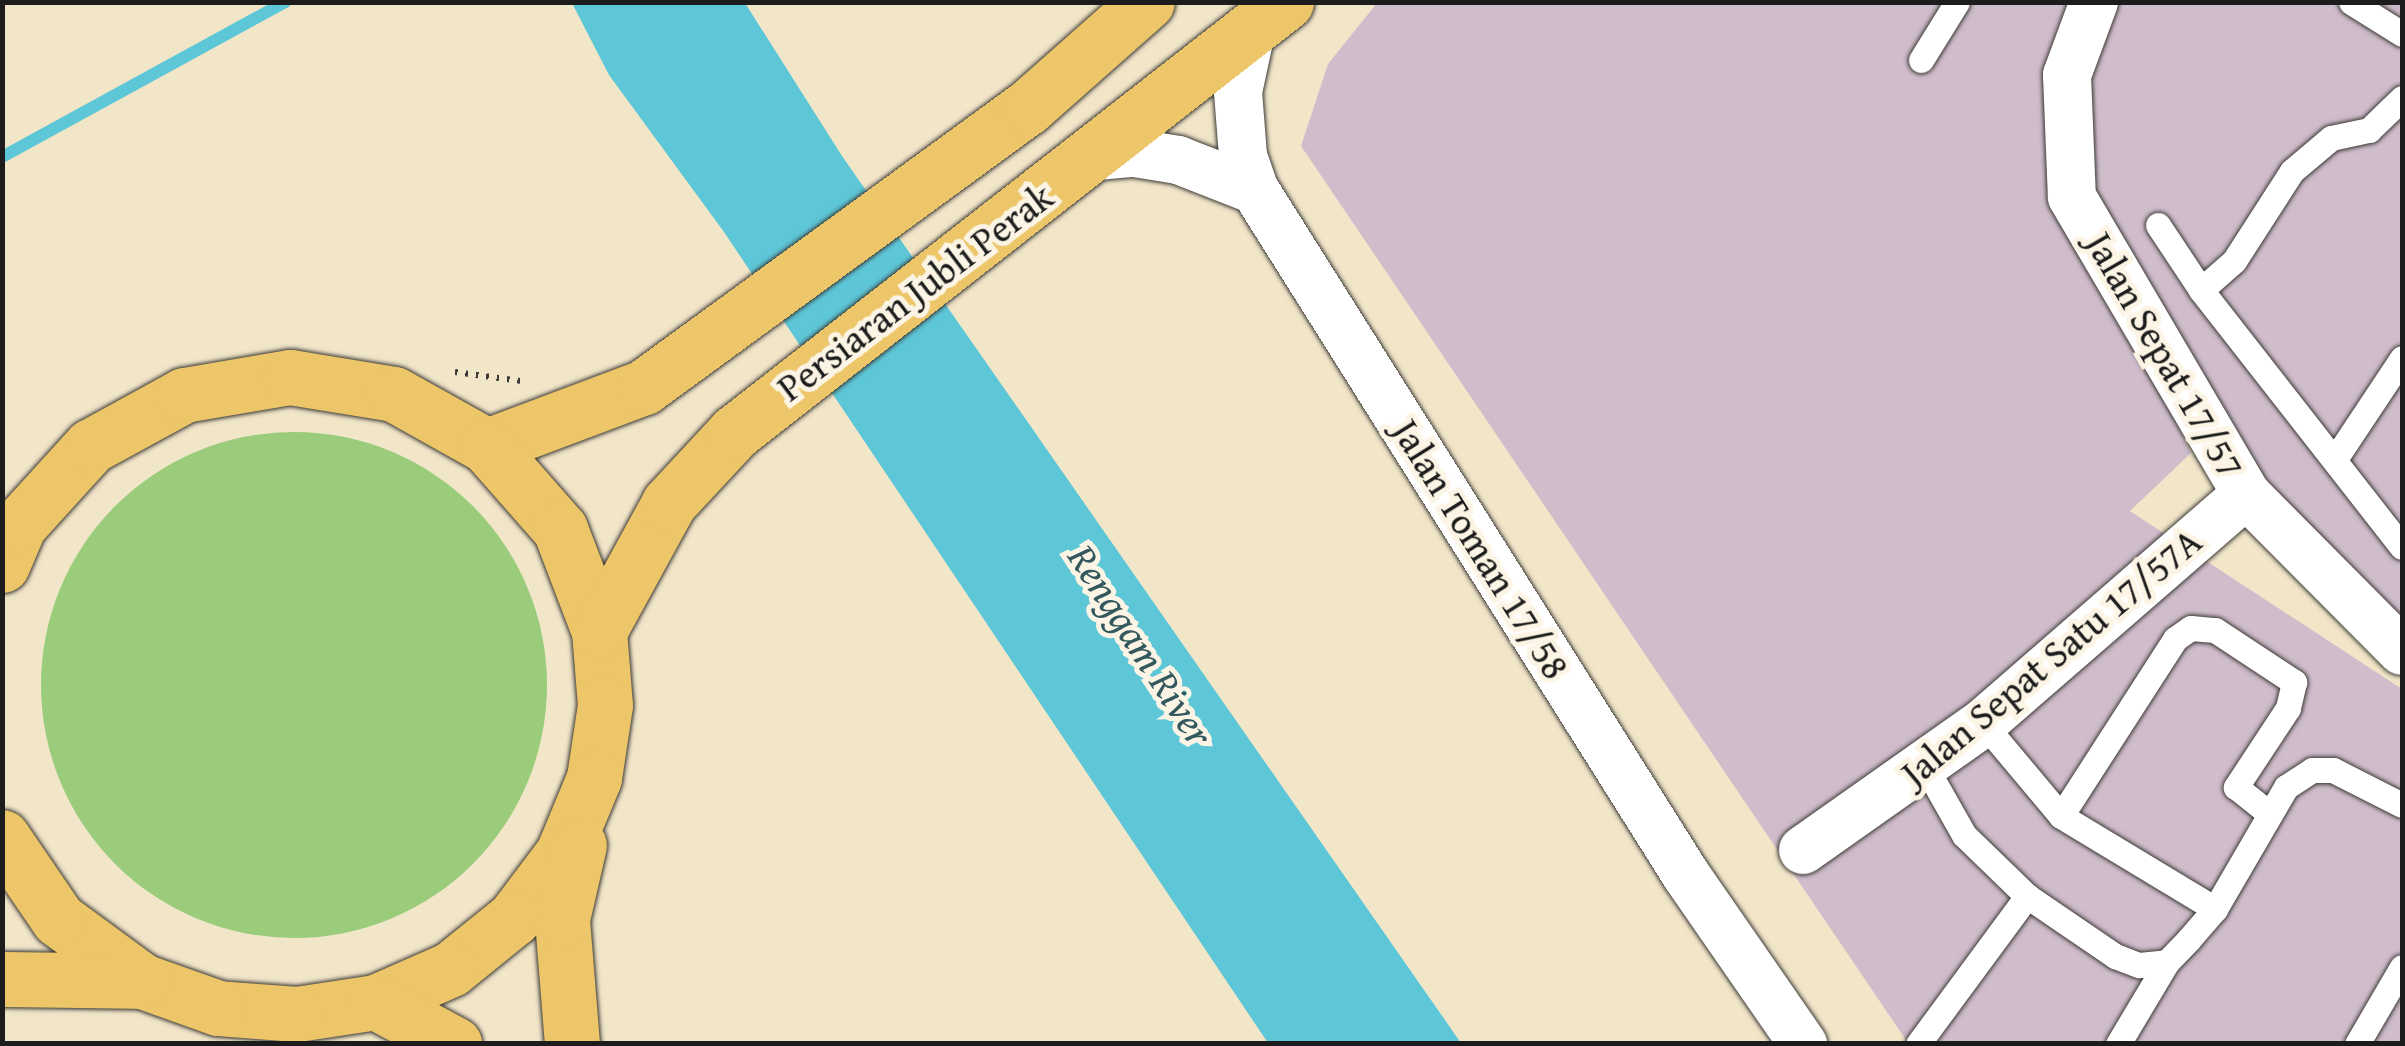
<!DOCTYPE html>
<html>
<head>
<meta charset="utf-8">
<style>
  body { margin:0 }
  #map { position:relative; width:2405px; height:1046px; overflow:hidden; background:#f2e6c9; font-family:"Gentium Book Plus",serif }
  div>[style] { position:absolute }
  .industrial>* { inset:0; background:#d0bdcc }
  .green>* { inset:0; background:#9acc7c }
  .round { border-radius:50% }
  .water>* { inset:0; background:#5dc7d8 }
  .stream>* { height:12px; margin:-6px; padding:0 6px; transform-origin:6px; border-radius:6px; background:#5dc7d8 }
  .path>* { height:6px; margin-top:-3px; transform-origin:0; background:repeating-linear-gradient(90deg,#3c3a36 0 2.5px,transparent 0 10.5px) }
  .roads { filter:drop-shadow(0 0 2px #3c3a36) drop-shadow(0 0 2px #3c3a36) }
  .lane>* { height:25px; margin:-12.5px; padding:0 12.5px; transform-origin:12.5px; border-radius:12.5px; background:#fff }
  .street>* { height:48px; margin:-24px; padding:0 24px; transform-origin:24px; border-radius:24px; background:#fff }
  .primary>* { height:55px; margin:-27.5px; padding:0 27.5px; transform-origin:27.5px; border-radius:27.5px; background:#ecc669 }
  span { translate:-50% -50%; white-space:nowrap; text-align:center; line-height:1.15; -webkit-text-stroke:10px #fcf5e5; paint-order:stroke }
  .street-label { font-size:38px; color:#1c1c1c }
  .water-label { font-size:40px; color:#33585e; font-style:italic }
  .frame { position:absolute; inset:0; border:5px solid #1c1c1c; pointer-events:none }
</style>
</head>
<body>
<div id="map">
  <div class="industrial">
    <div style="clip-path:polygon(1377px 3px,2402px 3px,2402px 635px,2246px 494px,2079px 212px,2191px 453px,2130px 511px,2402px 689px,2402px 1043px,1908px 1043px,1301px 146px,1328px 64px)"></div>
  </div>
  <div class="green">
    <div class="round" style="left:41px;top:432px;width:506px;height:506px"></div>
  </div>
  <div class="water">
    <div style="clip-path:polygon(572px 3px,745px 3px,842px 156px,1461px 1043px,1268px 1043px,724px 232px,609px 75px)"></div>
  </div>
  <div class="stream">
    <div style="left:2px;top:157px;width:323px;rotate:-28.7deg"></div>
  </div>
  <div class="path">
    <div style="left:455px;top:372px;width:68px;rotate:7.7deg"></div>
  </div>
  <div class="roads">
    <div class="lane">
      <div style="left:2351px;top:2px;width:60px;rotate:32.1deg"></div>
      <div style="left:1921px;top:60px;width:68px;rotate:-58.2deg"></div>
      <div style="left:2158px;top:225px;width:78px;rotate:56.5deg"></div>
      <div style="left:2201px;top:290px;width:326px;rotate:52deg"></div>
      <div style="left:2201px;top:290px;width:44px;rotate:-41.3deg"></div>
      <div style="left:2234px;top:261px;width:107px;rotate:-57.2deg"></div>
      <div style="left:2292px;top:171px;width:51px;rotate:-40.2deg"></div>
      <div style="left:2331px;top:138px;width:39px;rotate:-12deg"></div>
      <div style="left:2369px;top:130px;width:46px;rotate:-44.1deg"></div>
      <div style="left:2335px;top:459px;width:121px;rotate:-56.4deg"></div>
      <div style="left:1983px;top:723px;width:121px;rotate:50deg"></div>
      <div style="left:2061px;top:816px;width:180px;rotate:31.1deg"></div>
      <div style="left:1925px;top:766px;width:79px;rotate:60.5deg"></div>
      <div style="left:1964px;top:835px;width:88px;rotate:44.1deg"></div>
      <div style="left:2027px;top:896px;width:107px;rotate:34.3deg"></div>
      <div style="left:2115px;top:956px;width:26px;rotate:21deg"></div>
      <div style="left:2139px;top:965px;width:28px;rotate:-6deg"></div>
      <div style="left:2167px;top:962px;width:32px;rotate:-46deg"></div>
      <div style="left:2189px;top:939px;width:40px;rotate:-49deg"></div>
      <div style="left:2215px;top:909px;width:141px;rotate:-59.8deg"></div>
      <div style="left:2286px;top:787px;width:31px;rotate:-33deg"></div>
      <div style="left:2312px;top:770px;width:21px"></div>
      <div style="left:2333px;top:770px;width:77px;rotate:26.9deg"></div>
      <div style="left:2061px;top:816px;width:211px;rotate:-57.2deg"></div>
      <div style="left:2175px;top:639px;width:19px;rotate:-35deg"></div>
      <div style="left:2191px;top:628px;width:24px;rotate:5deg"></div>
      <div style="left:2215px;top:630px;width:95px;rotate:33.4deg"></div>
      <div style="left:2294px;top:682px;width:27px;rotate:103deg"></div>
      <div style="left:2288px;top:708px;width:95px;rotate:123.4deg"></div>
      <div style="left:2236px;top:787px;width:43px;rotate:38.5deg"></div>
      <div style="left:1918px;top:1044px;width:184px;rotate:-53.6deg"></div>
      <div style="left:2118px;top:1044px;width:96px;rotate:-59.1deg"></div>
      <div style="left:2357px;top:1044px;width:89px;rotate:-59.7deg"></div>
    </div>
    <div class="street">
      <div style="left:2094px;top:2px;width:78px;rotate:110.3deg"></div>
      <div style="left:2067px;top:75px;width:122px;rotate:87.7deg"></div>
      <div style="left:2072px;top:197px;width:344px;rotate:59.6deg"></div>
      <div style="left:2246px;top:494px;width:221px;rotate:45.2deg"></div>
      <div style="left:1250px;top:36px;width:57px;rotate:102.1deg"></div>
      <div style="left:1238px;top:92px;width:64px;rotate:85.5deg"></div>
      <div style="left:1243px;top:156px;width:36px;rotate:71deg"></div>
      <div style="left:1255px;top:190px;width:809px;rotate:57.82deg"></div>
      <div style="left:1686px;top:875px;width:206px;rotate:55.3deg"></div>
      <div style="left:1097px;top:156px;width:38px;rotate:-5deg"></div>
      <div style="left:1135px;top:153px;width:44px;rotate:9.2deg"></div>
      <div style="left:1178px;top:160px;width:83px;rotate:21.3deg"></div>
      <div style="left:1803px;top:850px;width:220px;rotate:-35.2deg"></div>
      <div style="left:1983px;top:723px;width:349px;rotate:-41deg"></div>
    </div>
    <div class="primary">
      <div style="left:487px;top:446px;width:168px;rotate:-20.6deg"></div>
      <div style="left:644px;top:387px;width:474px;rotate:-36.1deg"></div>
      <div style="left:1027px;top:108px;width:160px;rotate:-41.5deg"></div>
      <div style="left:2px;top:565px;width:43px;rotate:-67deg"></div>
      <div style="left:19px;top:525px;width:107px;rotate:-47.7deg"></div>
      <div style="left:91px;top:446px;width:106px;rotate:-28.7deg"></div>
      <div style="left:184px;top:395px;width:108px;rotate:-9.6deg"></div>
      <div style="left:290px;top:377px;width:105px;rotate:9.3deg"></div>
      <div style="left:394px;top:394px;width:107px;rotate:29.2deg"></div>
      <div style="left:487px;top:446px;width:111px;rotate:48.7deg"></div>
      <div style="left:560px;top:529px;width:109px;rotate:69.1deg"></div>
      <div style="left:599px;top:631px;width:74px;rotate:85.4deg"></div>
      <div style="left:605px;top:705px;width:74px;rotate:98.6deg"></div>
      <div style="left:594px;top:778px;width:81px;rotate:112.5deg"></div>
      <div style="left:563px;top:853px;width:81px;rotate:127deg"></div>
      <div style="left:514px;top:918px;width:81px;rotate:141deg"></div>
      <div style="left:451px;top:969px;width:82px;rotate:156.3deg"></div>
      <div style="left:376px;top:1002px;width:80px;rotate:171.4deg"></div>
      <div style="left:297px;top:1014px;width:79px;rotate:-175.7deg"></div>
      <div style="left:218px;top:1008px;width:81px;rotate:-160.4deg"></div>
      <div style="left:142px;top:981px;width:104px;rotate:-143.6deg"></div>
      <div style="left:58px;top:919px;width:99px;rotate:-124.3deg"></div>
      <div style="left:599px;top:631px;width:146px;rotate:-61.3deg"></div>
      <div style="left:669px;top:503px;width:97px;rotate:-47.1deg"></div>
      <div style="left:735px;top:432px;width:699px;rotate:-37.97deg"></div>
      <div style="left:2px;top:979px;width:140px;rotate:0.8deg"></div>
      <div style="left:376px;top:1002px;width:89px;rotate:28.3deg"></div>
      <div style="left:572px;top:1044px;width:125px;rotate:-94.6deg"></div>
      <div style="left:562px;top:919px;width:76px;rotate:-77.1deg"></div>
    </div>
  </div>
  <div class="street-label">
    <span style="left:915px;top:292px;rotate:-37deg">Persiaran Jubli Perak</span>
    <span style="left:2165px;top:355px;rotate:60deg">Jalan Sepat 17/57</span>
    <span style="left:1481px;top:549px;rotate:58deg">Jalan Toman 17/58</span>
    <span style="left:2051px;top:657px;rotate:-40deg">Jalan Sepat Satu 17/57A</span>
  </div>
  <div class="water-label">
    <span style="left:1141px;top:645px;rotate:57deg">Renggam River</span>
  </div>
  <div class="frame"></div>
</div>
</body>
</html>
